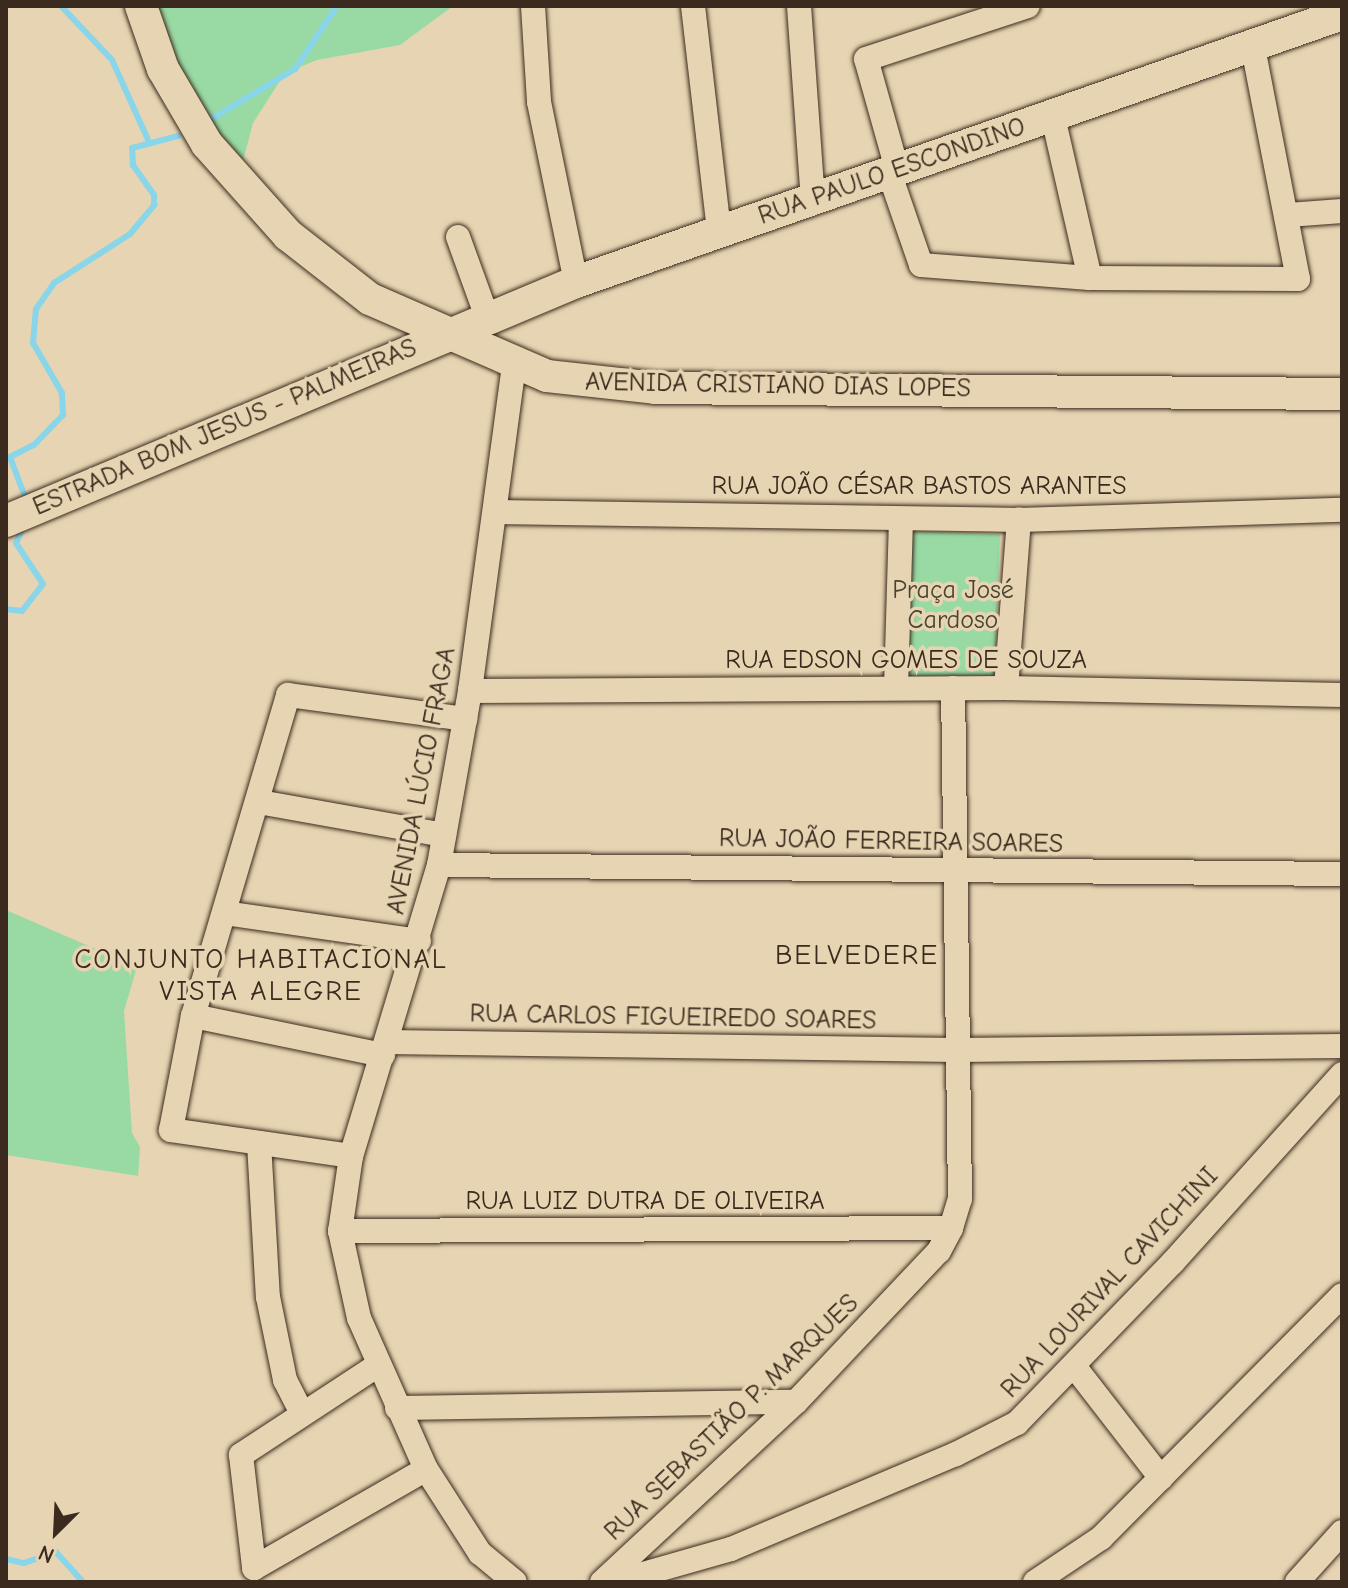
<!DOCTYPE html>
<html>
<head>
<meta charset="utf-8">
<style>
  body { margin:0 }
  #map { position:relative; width:1348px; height:1588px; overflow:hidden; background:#e7d4b2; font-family:"Comic Neue",sans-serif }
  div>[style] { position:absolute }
  .green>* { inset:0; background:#99daa4; transform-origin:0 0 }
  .stream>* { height:6px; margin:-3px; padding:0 3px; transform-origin:3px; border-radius:3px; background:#89d5e9 }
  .roads { filter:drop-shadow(0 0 2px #3b2a1e) drop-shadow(0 0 2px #3b2a1e) }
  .minor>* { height:24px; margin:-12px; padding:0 12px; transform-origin:12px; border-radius:12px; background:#e7d4b2 }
  .major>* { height:32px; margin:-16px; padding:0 16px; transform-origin:16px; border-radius:16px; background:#e7d4b2 }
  span { translate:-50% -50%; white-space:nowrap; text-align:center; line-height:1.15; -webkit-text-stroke:7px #e7d4b2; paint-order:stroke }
  .street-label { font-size:26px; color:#3b2a1e }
  .park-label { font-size:26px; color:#494432 }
  .neighbourhood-label { font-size:28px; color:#3b2a1e; letter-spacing:2px }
  .frame { position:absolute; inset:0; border:8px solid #3b2a1e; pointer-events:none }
  .north { position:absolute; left:16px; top:1492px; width:80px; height:80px; -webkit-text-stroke:6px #e7d4b2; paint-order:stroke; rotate:204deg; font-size:22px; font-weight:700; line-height:32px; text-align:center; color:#3b2a1e }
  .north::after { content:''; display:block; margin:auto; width:28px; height:36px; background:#3b2a1e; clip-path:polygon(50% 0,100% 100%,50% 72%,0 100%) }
</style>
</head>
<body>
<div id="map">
  <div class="green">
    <div style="clip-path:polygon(150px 6px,453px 6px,400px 45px,317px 60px,285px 73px,253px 123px,239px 176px,219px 150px)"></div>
    <div style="left:910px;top:531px;width:90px;height:146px;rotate:2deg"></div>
    <div style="clip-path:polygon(6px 910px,137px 967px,124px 1011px,132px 1133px,140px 1147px,138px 1176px,6px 1155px)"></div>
  </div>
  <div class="stream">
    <div style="left:61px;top:6px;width:74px;rotate:46.6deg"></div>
    <div style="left:112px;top:60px;width:90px;rotate:65.7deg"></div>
    <div style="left:206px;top:122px;width:104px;rotate:-30.8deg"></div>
    <div style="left:295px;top:69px;width:76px;rotate:-56.3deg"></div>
    <div style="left:10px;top:457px;width:43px;rotate:69.4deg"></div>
    <div style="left:6px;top:459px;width:31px;rotate:-27deg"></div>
    <div style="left:34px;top:445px;width:42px;rotate:-46deg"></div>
    <div style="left:63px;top:415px;width:22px;rotate:-93deg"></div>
    <div style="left:62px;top:393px;width:58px;rotate:-120.1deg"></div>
    <div style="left:33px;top:343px;width:34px;rotate:-85deg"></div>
    <div style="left:36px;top:309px;width:32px;rotate:-55deg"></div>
    <div style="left:54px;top:283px;width:90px;rotate:-32.8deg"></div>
    <div style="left:130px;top:234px;width:38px;rotate:-50deg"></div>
    <div style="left:154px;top:205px;width:10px;rotate:-90deg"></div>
    <div style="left:154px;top:195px;width:37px;rotate:-125deg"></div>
    <div style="left:133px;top:165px;width:17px;rotate:-93deg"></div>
    <div style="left:132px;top:148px;width:48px;rotate:-14.6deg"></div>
    <div style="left:6px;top:609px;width:16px;rotate:7deg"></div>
    <div style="left:22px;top:611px;width:34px;rotate:-52deg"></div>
    <div style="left:43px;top:584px;width:49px;rotate:-123.4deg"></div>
    <div style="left:16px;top:543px;width:19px;rotate:-65deg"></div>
    <div style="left:6px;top:1559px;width:18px;rotate:13deg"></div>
    <div style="left:24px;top:1563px;width:34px;rotate:-19deg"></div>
    <div style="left:56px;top:1552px;width:40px;rotate:48deg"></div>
  </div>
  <div class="roads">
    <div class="minor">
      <div style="left:533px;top:6px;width:96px;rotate:86.4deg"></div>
      <div style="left:539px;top:102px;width:184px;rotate:78.4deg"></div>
      <div style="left:693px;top:6px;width:226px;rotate:83.4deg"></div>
      <div style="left:799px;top:6px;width:194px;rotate:85.9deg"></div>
      <div style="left:1053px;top:117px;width:165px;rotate:77.1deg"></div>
      <div style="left:897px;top:169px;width:114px;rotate:-105.7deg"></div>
      <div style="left:866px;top:59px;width:170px;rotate:-18.1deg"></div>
      <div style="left:889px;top:172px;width:98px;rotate:71deg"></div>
      <div style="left:921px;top:265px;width:169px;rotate:4.4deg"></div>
      <div style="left:1090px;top:278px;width:208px;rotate:0.3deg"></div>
      <div style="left:1298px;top:279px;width:236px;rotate:-101deg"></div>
      <div style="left:1288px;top:215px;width:54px;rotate:-4.2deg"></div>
      <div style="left:458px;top:237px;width:85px;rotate:70.1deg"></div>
      <div style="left:514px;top:365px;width:329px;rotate:97.7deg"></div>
      <div style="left:470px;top:691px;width:177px;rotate:100.1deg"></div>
      <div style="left:439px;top:865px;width:304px;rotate:106.8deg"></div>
      <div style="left:351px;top:1156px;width:76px;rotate:98.3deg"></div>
      <div style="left:340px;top:1231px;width:89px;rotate:77.7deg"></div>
      <div style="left:359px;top:1318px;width:165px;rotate:66.1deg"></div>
      <div style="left:426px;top:1469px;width:100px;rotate:57.3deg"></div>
      <div style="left:480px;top:1553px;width:45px;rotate:39.6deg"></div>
      <div style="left:495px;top:512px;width:524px;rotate:0.87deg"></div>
      <div style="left:1019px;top:520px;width:323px;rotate:-1.8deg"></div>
      <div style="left:896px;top:688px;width:169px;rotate:-88.3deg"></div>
      <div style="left:1006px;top:688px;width:169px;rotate:-85.6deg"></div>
      <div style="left:470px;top:691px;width:536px;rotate:-0.32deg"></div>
      <div style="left:1006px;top:688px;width:336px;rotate:1.2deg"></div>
      <div style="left:259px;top:802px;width:188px;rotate:10.1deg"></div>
      <div style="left:439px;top:865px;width:903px;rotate:0.57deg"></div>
      <div style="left:225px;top:913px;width:196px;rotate:8.2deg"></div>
      <div style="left:193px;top:1016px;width:194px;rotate:11.6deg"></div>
      <div style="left:387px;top:1042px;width:570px;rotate:0.8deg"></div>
      <div style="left:957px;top:1050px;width:385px;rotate:-0.6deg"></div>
      <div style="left:259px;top:1143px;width:154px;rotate:86.7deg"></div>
      <div style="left:268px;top:1297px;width:85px;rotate:78.4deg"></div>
      <div style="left:285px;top:1380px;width:36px;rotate:63deg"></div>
      <div style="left:351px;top:1156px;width:182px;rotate:-171.8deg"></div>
      <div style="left:171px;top:1130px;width:116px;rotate:-79.1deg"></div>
      <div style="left:193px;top:1016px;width:335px;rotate:-73.5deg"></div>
      <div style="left:288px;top:695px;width:179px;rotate:7.7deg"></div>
      <div style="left:340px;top:1231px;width:611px;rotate:-0.28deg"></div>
      <div style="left:378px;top:1365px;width:164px;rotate:146.7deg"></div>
      <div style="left:241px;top:1455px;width:114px;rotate:83.4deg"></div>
      <div style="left:254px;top:1568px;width:198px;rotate:-29.9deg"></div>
      <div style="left:1074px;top:1366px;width:142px;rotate:52.2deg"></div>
      <div style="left:397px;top:1408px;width:399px;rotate:-0.9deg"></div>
      <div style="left:602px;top:1582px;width:265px;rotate:-42.9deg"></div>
      <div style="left:796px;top:1402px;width:208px;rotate:-46.6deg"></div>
      <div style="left:939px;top:1251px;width:26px;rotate:-62deg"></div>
      <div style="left:951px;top:1228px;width:30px;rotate:-73deg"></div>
      <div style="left:960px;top:1199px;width:511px;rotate:-90.78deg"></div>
      <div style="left:615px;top:1582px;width:121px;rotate:-15.9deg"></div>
      <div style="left:731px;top:1549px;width:244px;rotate:-22.9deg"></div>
      <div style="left:956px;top:1454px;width:68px;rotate:-26.9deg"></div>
      <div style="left:1017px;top:1423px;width:224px;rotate:-45.9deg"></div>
      <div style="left:1173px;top:1262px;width:253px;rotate:-48deg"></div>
      <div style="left:1035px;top:1582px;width:79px;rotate:-33.7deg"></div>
      <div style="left:1101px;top:1538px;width:342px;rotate:-45.2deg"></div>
      <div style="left:1297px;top:1582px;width:67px;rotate:-48deg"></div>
    </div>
    <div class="major">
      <div style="left:141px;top:6px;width:67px;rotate:70.8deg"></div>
      <div style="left:163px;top:69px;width:87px;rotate:59.6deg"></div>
      <div style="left:207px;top:144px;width:122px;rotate:48.3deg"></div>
      <div style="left:288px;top:235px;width:104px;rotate:38deg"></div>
      <div style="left:370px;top:299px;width:193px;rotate:23.5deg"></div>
      <div style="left:547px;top:376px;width:109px;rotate:6.3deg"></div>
      <div style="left:655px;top:388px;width:687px;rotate:0.5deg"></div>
      <div style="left:6px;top:521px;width:618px;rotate:-22.75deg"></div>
      <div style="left:576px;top:282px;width:812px;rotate:-19.28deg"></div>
    </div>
  </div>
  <div class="street-label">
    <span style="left:892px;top:172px;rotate:-19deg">RUA PAULO ESCONDINO</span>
    <span style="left:778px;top:386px;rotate:1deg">AVENIDA CRISTIANO DIAS LOPES</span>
    <span style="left:225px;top:428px;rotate:-23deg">ESTRADA BOM JESUS - PALMEIRAS</span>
    <span style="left:919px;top:487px">RUA JOÃO CÉSAR BASTOS ARANTES</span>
    <span style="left:906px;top:661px">RUA EDSON GOMES DE SOUZA</span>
    <span style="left:422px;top:781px;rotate:-79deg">AVENIDA LÚCIO FRAGA</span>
    <span style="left:891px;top:842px;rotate:1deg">RUA JOÃO FERREIRA SOARES</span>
    <span style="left:673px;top:1018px;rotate:1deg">RUA CARLOS FIGUEIREDO SOARES</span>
    <span style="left:645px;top:1202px">RUA LUIZ DUTRA DE OLIVEIRA</span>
    <span style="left:1110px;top:1283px;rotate:-47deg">RUA LOURIVAL CAVICHINI</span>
    <span style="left:732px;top:1418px;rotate:-44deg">RUA SEBASTIÃO P. MARQUES</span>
  </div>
  <div class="park-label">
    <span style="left:953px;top:606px">Praça José<br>Cardoso</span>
  </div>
  <div class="neighbourhood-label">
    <span style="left:857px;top:955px">BELVEDERE</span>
    <span style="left:261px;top:975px">CONJUNTO HABITACIONAL<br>VISTA ALEGRE</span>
  </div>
  <div class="frame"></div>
  <div class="north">N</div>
</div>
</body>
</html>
